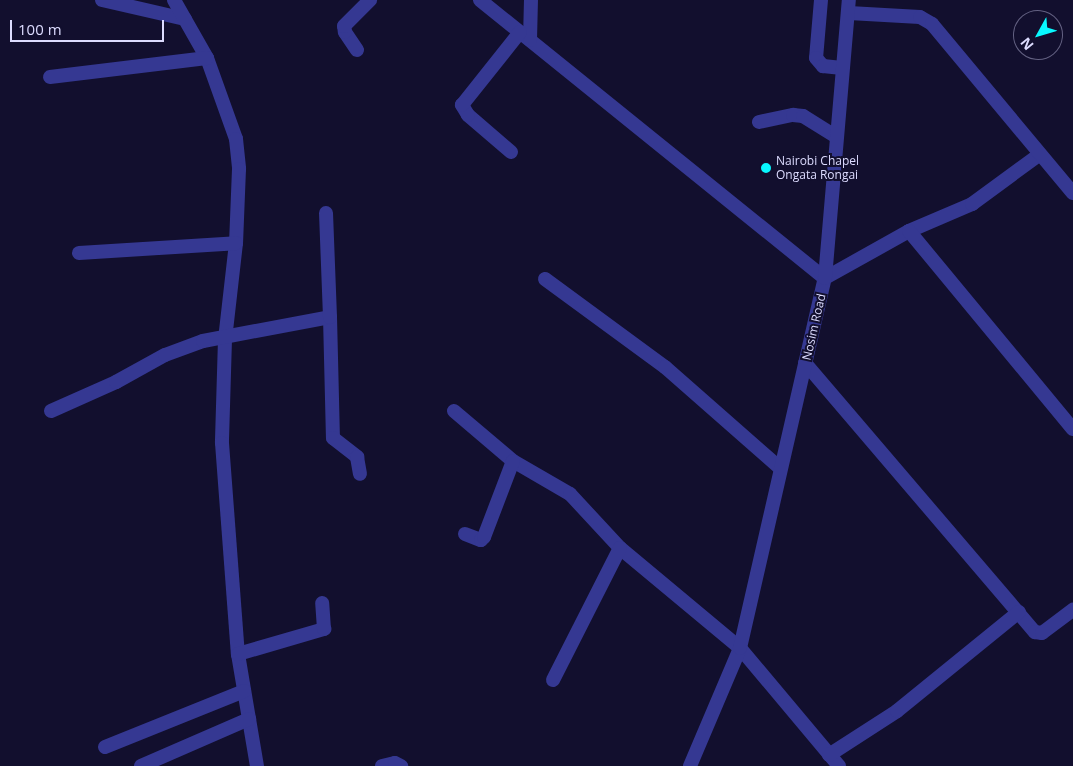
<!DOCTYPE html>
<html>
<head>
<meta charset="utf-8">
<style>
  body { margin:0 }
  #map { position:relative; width:1073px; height:766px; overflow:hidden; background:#120f2e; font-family:"Open Sans",sans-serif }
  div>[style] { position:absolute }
  .minor>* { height:14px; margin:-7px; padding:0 7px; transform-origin:7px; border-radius:7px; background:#353892 }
  .dots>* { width:14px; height:14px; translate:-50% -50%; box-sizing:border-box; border:2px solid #120f2e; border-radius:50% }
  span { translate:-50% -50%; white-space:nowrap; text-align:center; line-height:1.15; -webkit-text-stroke:4px #120f2e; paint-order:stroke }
  .poi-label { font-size:12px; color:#dddcff }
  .left { translate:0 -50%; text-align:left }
  .street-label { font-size:12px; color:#dddcff }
  .north { position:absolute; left:1013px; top:10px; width:50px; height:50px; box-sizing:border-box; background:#120f2e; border:1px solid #636182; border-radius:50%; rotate:231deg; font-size:14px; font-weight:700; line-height:20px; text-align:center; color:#dddcff }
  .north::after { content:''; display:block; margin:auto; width:18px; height:22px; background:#08f8ff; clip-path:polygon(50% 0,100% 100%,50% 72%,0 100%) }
  .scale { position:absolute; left:10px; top:20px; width:154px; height:22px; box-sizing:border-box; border:2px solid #dddcff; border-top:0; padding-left:6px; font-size:15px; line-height:18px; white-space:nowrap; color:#dddcff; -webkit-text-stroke:4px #120f2e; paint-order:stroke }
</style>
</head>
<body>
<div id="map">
  <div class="minor">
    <div style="left:102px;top:0;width:85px;rotate:12.9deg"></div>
    <div style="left:174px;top:0;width:67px;rotate:60.4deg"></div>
    <div style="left:207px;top:58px;width:86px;rotate:70.3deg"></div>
    <div style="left:236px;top:139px;width:30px;rotate:84deg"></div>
    <div style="left:239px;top:169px;width:74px;rotate:92.3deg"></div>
    <div style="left:236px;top:243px;width:97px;rotate:96.5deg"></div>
    <div style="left:225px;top:339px;width:104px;rotate:91.7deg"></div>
    <div style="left:222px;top:443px;width:212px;rotate:85.7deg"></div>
    <div style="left:238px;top:654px;width:114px;rotate:80.4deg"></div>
    <div style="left:480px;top:0;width:443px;rotate:38.9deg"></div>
    <div style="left:825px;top:278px;width:96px;rotate:-29.2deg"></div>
    <div style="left:909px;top:231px;width:69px;rotate:-23.2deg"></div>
    <div style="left:972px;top:204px;width:84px;rotate:-36.3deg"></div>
    <div style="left:821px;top:0;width:58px;rotate:94.9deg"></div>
    <div style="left:816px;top:58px;width:11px;rotate:49deg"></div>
    <div style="left:823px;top:66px;width:19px;rotate:6deg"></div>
    <div style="left:849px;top:13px;width:71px;rotate:3.2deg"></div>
    <div style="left:920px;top:17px;width:14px;rotate:30deg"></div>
    <div style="left:932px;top:24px;width:220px;rotate:50.2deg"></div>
    <div style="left:530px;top:40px;width:40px;rotate:-88.6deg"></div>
    <div style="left:357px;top:50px;width:22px;rotate:-124deg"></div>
    <div style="left:345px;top:32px;width:6px;rotate:-99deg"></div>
    <div style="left:344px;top:26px;width:37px;rotate:-45deg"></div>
    <div style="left:50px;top:77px;width:158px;rotate:-6.9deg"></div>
    <div style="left:759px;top:122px;width:35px;rotate:-12deg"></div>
    <div style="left:793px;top:115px;width:10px;rotate:6deg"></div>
    <div style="left:803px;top:116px;width:39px;rotate:32deg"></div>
    <div style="left:511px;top:152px;width:57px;rotate:-139.3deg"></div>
    <div style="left:468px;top:115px;width:12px;rotate:-121deg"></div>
    <div style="left:462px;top:105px;width:93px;rotate:-51.5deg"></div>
    <div style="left:909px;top:231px;width:257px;rotate:50.4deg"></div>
    <div style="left:79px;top:253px;width:157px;rotate:-3.6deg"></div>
    <div style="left:545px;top:279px;width:149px;rotate:36.3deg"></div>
    <div style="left:665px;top:367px;width:153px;rotate:41.3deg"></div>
    <div style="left:330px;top:317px;width:121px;rotate:88.6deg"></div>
    <div style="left:333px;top:438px;width:31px;rotate:38deg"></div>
    <div style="left:357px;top:457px;width:17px;rotate:80deg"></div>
    <div style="left:805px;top:363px;width:354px;rotate:49.5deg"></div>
    <div style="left:1035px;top:632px;width:7px;rotate:8deg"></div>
    <div style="left:1042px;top:633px;width:39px;rotate:-37deg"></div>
    <div style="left:51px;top:411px;width:71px;rotate:-24deg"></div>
    <div style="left:116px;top:382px;width:56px;rotate:-28.9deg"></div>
    <div style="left:165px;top:355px;width:40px;rotate:-20.2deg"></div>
    <div style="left:203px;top:341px;width:129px;rotate:-10.7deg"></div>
    <div style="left:330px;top:317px;width:104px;rotate:-92.2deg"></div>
    <div style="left:454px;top:411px;width:77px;rotate:40.3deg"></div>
    <div style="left:513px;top:461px;width:66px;rotate:30.1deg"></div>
    <div style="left:570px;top:494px;width:74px;rotate:47.2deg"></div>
    <div style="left:620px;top:548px;width:156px;rotate:39.8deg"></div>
    <div style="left:740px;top:648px;width:154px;rotate:50deg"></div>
    <div style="left:465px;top:534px;width:17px;rotate:21deg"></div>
    <div style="left:481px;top:540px;width:4px;rotate:-45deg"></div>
    <div style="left:484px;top:537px;width:81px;rotate:-69.1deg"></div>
    <div style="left:238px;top:654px;width:90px;rotate:-16.2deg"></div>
    <div style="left:324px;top:629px;width:26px;rotate:-94deg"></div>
    <div style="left:553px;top:680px;width:148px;rotate:-63.1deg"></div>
    <div style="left:105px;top:747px;width:150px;rotate:-21.9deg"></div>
    <div style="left:829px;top:755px;width:81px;rotate:-32.9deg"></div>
    <div style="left:897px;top:711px;width:157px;rotate:-39.1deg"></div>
    <div style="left:141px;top:766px;width:118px;rotate:-23.5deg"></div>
    <div style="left:382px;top:766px;width:13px;rotate:-13deg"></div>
    <div style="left:395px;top:763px;width:7px;rotate:27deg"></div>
    <div style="left:690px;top:766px;width:128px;rotate:-67deg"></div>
    <div style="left:740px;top:648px;width:380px;rotate:-77.1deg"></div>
    <div style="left:825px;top:278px;width:279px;rotate:-85.1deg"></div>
  </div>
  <div class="dots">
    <div style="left:766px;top:168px;background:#08f8ff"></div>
  </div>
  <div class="poi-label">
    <span class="left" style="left:776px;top:168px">Nairobi Chapel<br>Ongata Rongai</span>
  </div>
  <div class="street-label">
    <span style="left:814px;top:327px;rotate:-77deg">Nosim Road</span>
  </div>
  <div class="north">N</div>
  <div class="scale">100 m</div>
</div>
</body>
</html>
